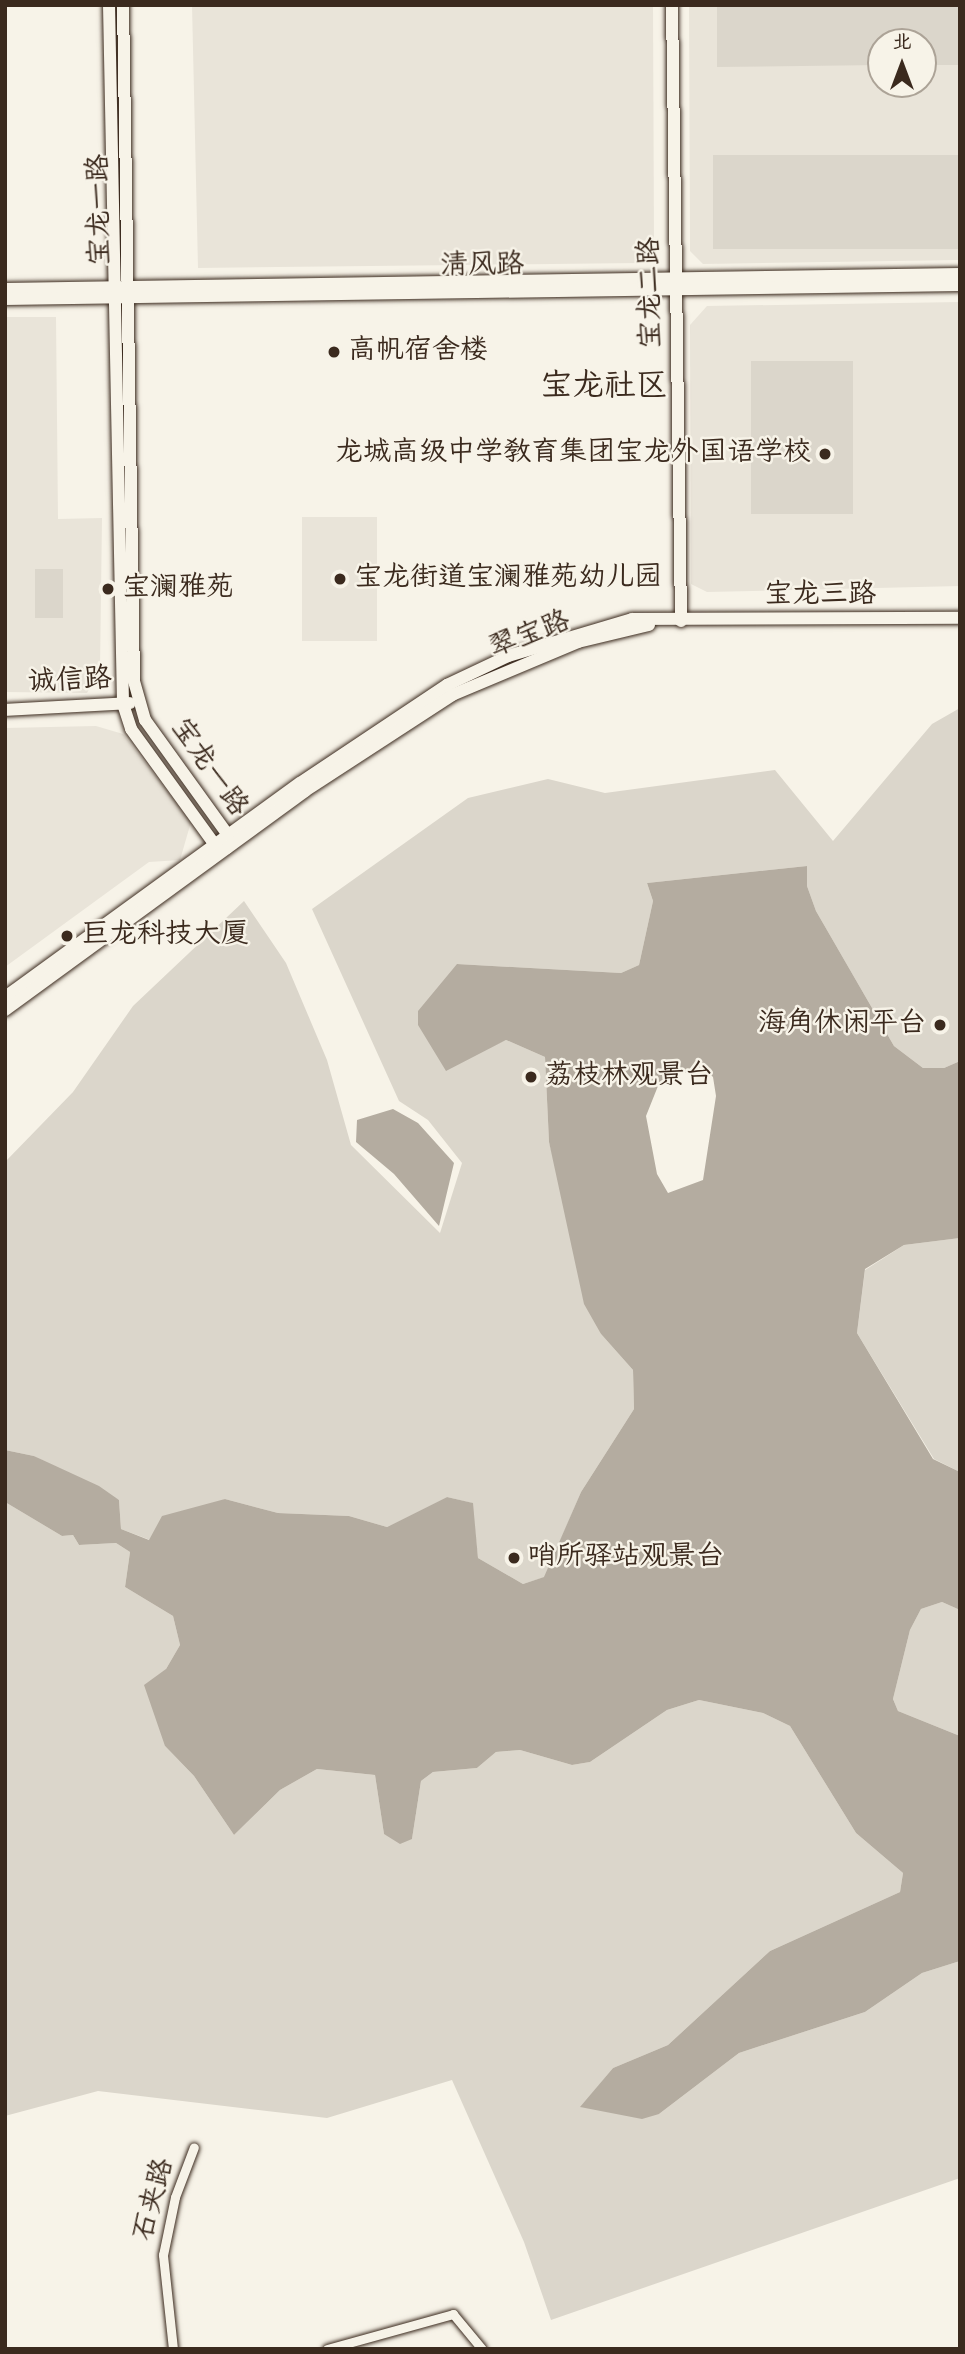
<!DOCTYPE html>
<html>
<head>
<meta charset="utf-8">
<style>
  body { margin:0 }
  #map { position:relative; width:965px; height:2354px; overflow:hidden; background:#f7f3e8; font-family:"Indie Flower","LXGW WenKai TC",sans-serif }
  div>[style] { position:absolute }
  .built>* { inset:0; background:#e9e4d9; transform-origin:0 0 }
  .green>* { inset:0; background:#dbd6cb; transform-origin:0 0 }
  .water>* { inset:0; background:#b4aca0 }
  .roads { filter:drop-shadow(0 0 2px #3b2a1e) drop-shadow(0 0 2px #3b2a1e) }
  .street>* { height:9px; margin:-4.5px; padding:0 4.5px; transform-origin:4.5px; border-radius:4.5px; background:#f7f3e8 }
  .secondary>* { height:12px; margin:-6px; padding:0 6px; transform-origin:6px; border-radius:6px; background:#f7f3e8 }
  .dots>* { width:19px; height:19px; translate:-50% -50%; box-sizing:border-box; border:4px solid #f7f3e8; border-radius:50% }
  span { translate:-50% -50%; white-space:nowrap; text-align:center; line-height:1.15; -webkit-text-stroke:5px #f7f3e8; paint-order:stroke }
  .street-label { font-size:28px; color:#3b2a1e }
  .poi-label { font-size:28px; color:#3b2a1e }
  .left { translate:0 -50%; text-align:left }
  .right { translate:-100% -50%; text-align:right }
  .quarter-label { font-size:32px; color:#3b2a1e }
  .frame { position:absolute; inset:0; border:7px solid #3b2a1e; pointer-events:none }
  .north { position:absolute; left:867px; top:28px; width:70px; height:70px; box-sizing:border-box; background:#f7f3e8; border:2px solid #aca397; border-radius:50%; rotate:0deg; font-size:19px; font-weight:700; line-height:28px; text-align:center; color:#3b2a1e }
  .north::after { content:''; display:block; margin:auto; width:24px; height:32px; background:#3b2a1e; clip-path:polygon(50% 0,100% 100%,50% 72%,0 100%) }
</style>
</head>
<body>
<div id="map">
  <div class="built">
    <div style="clip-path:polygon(192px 5px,653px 5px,654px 243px,639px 263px,198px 268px)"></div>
    <div style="clip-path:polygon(evenodd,689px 5px,960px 5px,960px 260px,703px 264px,690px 251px,689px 5px,881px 42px,923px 42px,923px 84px,881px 84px,881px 42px)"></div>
    <div style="clip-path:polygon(960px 302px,960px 586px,707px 592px,691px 584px,690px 325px,707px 306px)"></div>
    <div style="clip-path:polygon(5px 317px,56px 317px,58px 519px,102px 518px,100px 669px,87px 693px,5px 692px)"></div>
    <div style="left:302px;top:517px;width:75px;height:124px"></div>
    <div style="clip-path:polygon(96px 726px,123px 734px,191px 822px,180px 860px,149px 862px,5px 967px,5px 728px)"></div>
  </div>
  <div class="green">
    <div style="clip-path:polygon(717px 5px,960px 5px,960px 65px,923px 65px,923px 42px,881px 42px,881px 65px,717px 67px)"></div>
    <div style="left:713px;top:155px;width:247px;height:94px"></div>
    <div style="left:853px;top:361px;width:153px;height:102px;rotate:90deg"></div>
    <div style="left:35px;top:569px;width:28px;height:49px"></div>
    <div style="clip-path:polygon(960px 708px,960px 1061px,944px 1068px,923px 1068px,894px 1046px,816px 911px,807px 886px,807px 866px,647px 883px,653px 901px,639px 965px,621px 973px,457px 964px,458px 1062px,506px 1040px,545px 1057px,549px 1142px,601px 1334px,633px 1370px,634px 1409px,581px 1492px,545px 1577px,523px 1584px,478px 1558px,472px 1503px,447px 1497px,387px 1527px,349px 1516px,278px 1513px,225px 1499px,150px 1540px,121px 1529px,119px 1500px,34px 1456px,5px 1450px,5px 1162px,73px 1092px,133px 1006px,244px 901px,286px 963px,327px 1060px,351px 1145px,440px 1233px,462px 1163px,428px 1120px,399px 1101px,312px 909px,468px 798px,548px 779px,605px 793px,775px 770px,833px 841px,932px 724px)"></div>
    <div style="clip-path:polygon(960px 1238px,960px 1472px,934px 1459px,857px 1333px,865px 1270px,904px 1245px)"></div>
    <div style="clip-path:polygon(5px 1502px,62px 1536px,73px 1535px,79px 1545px,116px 1543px,130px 1552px,125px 1587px,173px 1616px,180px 1645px,166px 1669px,165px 1746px,194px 1776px,234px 1835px,280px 1790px,317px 1769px,375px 1775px,384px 1834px,412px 1839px,421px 1781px,433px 1772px,477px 1768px,496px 1752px,520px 1750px,572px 1765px,590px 1762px,667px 1710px,699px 1700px,763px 1713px,790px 1726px,856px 1833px,903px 1873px,900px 1892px,770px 1951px,668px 2045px,613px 2068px,581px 2107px,659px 2114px,739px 2053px,865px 2012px,922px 1973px,960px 1961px,960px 2178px,551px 2320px,524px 2242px,452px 2080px,327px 2118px,98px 2091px,5px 2116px)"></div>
    <div style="clip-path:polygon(942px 1602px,960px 1610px,960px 1736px,898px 1711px,893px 1699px,910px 1630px,921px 1609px)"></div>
  </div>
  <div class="water">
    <div style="clip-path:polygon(evenodd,807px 866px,807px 886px,816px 911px,894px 1046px,923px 1068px,944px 1068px,960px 1061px,960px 1238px,904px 1245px,865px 1269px,857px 1333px,933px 1459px,960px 1472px,960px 1610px,942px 1602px,921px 1609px,910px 1630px,893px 1699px,898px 1711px,960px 1736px,960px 1961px,922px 1973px,865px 2012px,739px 2053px,659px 2114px,642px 2119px,580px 2107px,613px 2068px,668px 2045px,770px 1951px,900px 1892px,903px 1873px,856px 1833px,790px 1726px,763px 1713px,699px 1700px,667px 1710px,590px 1762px,572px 1765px,520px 1750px,496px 1752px,477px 1768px,433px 1772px,421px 1781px,412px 1839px,400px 1844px,384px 1834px,375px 1775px,317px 1769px,280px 1790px,234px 1835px,194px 1776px,165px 1746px,144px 1685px,166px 1669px,180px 1645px,173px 1616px,125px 1587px,130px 1552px,116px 1543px,79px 1545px,73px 1535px,62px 1536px,5px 1502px,5px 1450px,34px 1456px,99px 1486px,119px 1500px,121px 1529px,149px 1540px,162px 1516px,225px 1499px,278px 1513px,349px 1516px,387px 1527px,447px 1497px,473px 1503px,478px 1558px,523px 1584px,544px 1577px,581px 1492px,634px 1409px,633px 1370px,601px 1334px,584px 1304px,549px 1142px,545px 1057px,506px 1040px,446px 1071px,418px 1025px,418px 1011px,457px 964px,621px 973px,639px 965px,653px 901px,647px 883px,807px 866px,706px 1070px,713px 1077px,716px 1096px,703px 1180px,668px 1193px,657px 1174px,646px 1116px,658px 1086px,676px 1074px,706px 1070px)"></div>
    <div style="clip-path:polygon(393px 1109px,418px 1123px,454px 1163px,439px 1226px,394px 1174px,356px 1142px,357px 1120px)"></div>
  </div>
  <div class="roads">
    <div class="street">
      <div style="left:173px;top:2349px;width:95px;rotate:-96.1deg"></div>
      <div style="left:163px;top:2255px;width:59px;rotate:-78.3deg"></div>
      <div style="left:175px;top:2197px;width:53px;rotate:-69.2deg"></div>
      <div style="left:327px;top:2349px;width:131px;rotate:-15.5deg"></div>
      <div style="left:453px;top:2314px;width:45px;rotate:50.4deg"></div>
    </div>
    <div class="secondary">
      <div style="left:109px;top:5px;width:699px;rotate:88.85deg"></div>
      <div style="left:123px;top:704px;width:26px;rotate:72deg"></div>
      <div style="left:131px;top:729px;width:143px;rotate:54.1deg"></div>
      <div style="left:215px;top:845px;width:12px;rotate:14deg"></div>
      <div style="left:227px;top:848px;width:13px;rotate:-86deg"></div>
      <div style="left:228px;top:835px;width:142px;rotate:-125.8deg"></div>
      <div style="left:145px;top:720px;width:41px;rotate:-105.8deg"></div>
      <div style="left:134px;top:681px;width:676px;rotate:-90.93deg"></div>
      <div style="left:672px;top:5px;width:616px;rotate:89.16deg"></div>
      <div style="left:5px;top:289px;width:955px;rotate:-0.9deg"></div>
      <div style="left:5px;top:299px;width:955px;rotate:-0.84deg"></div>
      <div style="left:5px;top:710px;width:125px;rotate:-3.2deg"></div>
      <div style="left:5px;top:997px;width:364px;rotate:-36deg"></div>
      <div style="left:300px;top:783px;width:177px;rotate:-33.7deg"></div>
      <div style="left:447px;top:685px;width:68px;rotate:-25.4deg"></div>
      <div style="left:508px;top:656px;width:129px;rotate:-16.6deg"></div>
      <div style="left:632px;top:619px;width:328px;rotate:-0.2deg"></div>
      <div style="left:5px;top:1010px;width:371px;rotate:-36.1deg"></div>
      <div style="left:305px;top:791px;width:176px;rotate:-33.1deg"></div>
      <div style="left:452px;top:695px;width:137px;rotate:-22.8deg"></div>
      <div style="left:578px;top:642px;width:73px;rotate:-13.5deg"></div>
    </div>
  </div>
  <div class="dots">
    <div style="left:334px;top:352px;background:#3b2a1e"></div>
    <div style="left:825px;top:454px;background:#3b2a1e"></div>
    <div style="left:340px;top:579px;background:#3b2a1e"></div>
    <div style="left:108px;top:589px;background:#3b2a1e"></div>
    <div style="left:67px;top:936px;background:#3b2a1e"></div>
    <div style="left:940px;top:1025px;background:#3b2a1e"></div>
    <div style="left:531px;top:1077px;background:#3b2a1e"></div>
    <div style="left:514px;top:1558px;background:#3b2a1e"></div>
  </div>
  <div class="street-label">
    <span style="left:101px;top:210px;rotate:-91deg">宝龙一路</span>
    <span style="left:482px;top:267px;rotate:-1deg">清风路</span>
    <span style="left:652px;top:293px;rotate:-91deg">宝龙二路</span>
    <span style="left:820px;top:596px">宝龙三路</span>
    <span style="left:530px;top:636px;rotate:-21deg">翠宝路</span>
    <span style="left:70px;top:682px;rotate:-3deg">诚信路</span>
    <span style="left:208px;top:768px;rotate:55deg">宝龙一路</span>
    <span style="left:155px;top:2200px;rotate:-75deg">石夹路</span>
  </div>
  <div class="poi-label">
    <span class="left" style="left:348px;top:352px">高帆宿舍楼</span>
    <span class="right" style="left:811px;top:454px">龙城高级中学教育集团宝龙外国语学校</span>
    <span class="left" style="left:354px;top:579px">宝龙街道宝澜雅苑幼儿园</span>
    <span class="left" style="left:122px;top:589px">宝澜雅苑</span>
    <span class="left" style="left:81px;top:936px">巨龙科技大厦</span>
    <span class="right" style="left:926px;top:1025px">海角休闲平台</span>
    <span class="left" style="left:545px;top:1077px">荔枝林观景台</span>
    <span class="left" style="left:528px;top:1558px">哨所驿站观景台</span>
  </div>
  <div class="quarter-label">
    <span style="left:604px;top:388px">宝龙社区</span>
  </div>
  <div class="frame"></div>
  <div class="north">北</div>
</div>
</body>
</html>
